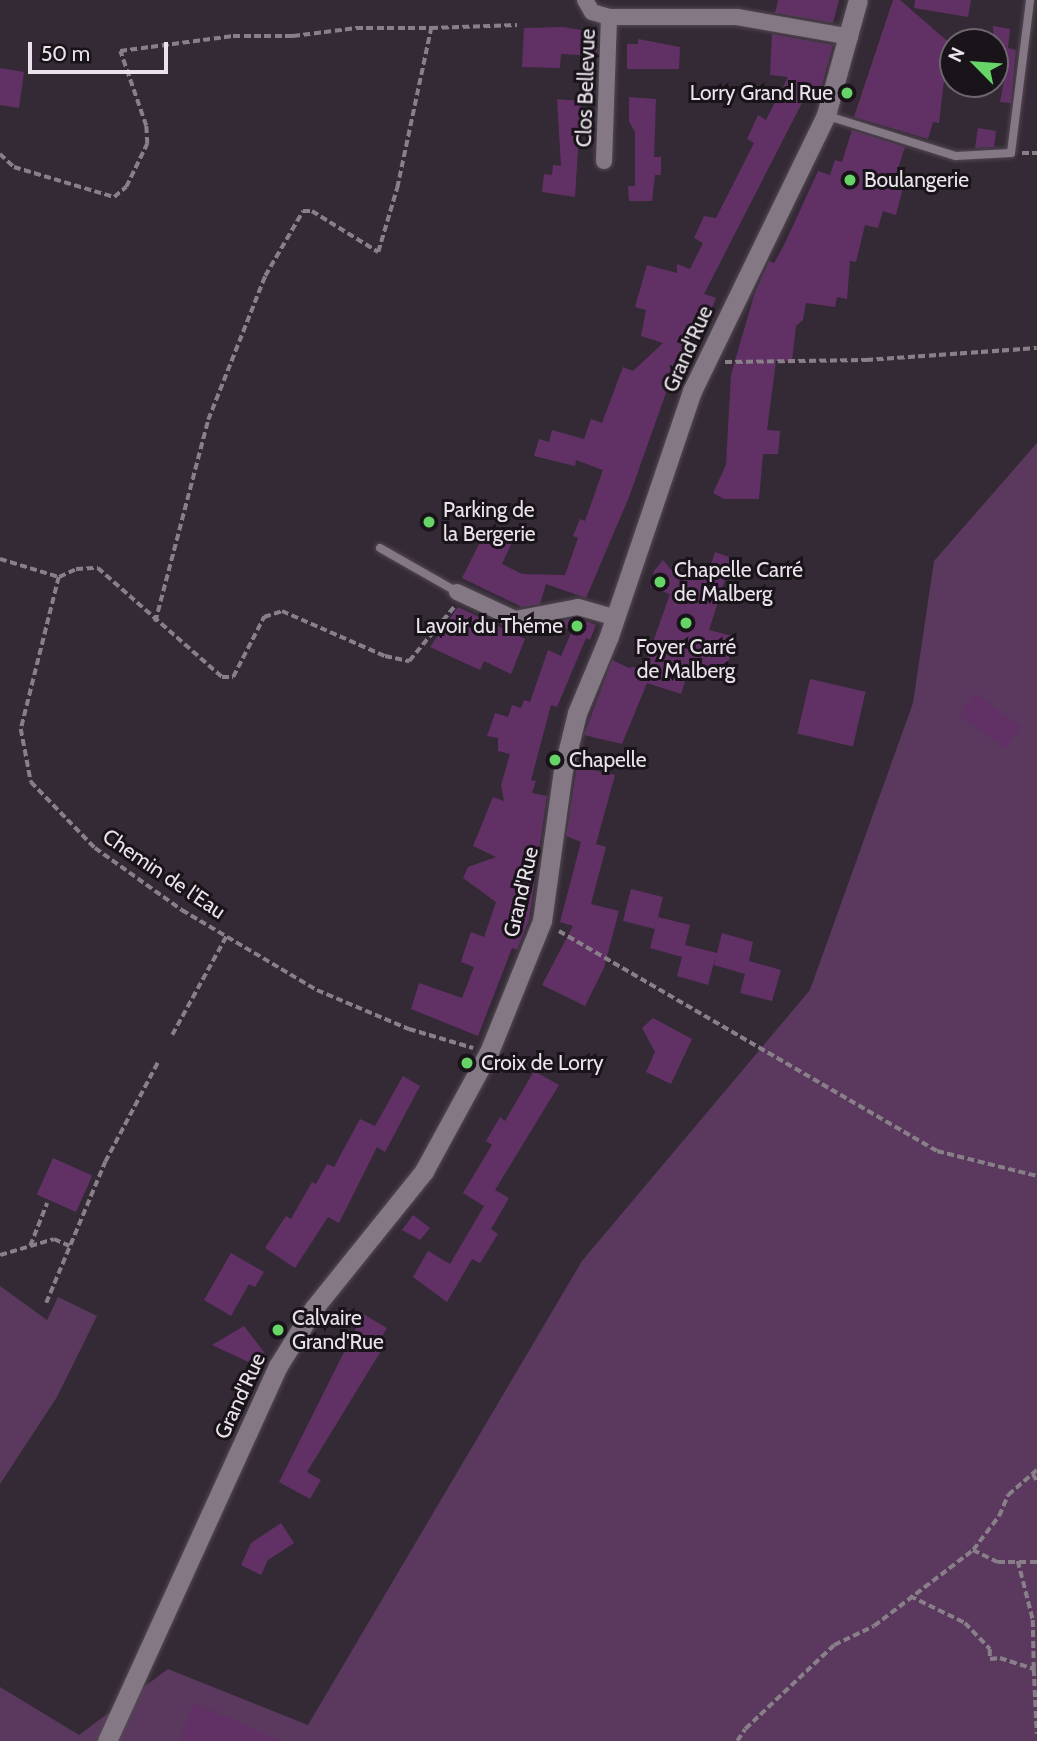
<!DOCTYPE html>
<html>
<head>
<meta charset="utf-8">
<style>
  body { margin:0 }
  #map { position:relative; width:1037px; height:1741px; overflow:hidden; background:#342a35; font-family:Cabin,sans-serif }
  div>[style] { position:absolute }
  .green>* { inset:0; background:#5b395f }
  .building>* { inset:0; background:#613166; transform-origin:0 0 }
  .path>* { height:3.5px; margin-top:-1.75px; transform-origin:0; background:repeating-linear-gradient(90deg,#887f89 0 7px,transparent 0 10.5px) }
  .roads { filter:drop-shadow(0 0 2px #524852) drop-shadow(0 0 2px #524852) }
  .service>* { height:8px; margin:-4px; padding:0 4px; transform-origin:4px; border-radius:4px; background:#847885 }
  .minor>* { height:16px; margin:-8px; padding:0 8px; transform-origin:8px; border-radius:8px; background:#847885 }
  .tertiary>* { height:19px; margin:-9.5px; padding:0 9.5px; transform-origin:9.5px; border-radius:9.5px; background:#847885 }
  .dots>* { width:19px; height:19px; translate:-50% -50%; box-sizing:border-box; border:4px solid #191419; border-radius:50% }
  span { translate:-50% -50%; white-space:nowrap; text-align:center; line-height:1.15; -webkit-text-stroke:6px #191419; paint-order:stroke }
  .street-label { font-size:21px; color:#eae3eb }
  .poi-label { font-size:21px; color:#eae3eb }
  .right { translate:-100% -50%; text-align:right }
  .left { translate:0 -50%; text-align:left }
  .north { position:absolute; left:939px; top:28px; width:70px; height:70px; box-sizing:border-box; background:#191419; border:2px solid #6d676d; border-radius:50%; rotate:295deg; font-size:19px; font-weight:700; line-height:28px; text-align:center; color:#eae3eb }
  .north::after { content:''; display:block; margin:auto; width:24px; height:32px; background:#66d467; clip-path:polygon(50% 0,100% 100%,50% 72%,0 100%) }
  .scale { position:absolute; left:28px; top:42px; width:140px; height:32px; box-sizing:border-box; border:4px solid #eae3eb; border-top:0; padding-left:9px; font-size:21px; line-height:24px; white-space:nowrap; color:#eae3eb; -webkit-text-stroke:5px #191419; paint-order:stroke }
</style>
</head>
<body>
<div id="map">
  <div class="green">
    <div style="clip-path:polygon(1037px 443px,1037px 1741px,0 1741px,0 1687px,79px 1735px,168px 1669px,308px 1725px,582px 1261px,810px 990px,913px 703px,934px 561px)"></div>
    <div style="clip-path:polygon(0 1286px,47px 1320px,58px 1297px,97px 1316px,57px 1397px,0 1484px)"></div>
  </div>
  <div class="building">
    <div style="clip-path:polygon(778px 0,839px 0,833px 23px,775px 13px)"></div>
    <div style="clip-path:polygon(893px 0,900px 0,953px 46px,953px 73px,945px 71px,939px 123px,933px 122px,928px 139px,854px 117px)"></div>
    <div style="clip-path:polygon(915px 0,971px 0,968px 17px,914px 8px)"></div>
    <div style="clip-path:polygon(993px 26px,1010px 29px,1008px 48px,1016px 50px,1011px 103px,1000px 102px,1004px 80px,995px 78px)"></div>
    <div style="clip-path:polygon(563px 27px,598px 33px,597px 56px,561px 54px,560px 68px,522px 67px,524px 28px)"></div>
    <div style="clip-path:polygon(772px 34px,833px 45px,818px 99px,805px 97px,704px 294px,716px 298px,689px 363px,678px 359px,629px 497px,586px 598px,546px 584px,540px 604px,522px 607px,462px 578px,487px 528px,513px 540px,502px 564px,522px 574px,565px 575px,578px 538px,573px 536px,580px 519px,585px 521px,603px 470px,576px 460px,575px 466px,534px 456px,539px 439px,549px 442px,552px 430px,584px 439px,591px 419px,602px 423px,623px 367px,633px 371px,663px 343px,641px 336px,646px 310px,635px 307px,647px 265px,677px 273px,677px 264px,690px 269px,703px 243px,694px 238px,704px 216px,716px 218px,754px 143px,747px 139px,758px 115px,766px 120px,788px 77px,770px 75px)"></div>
    <div style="clip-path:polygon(638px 39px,680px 47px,679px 69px,627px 69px,627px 44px,638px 44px)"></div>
    <div style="clip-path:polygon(0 68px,24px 72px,19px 108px,0 105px)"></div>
    <div style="clip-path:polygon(629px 97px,656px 99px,654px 157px,661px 157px,661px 175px,655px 175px,652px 201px,629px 201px,628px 186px,635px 186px,635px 132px,629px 121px)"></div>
    <div style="clip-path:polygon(557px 99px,581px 101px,575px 197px,542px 192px,544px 174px,552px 175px,553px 165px,561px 166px)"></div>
    <div style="clip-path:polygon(978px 128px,996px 131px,994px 147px,975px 148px)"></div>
    <div style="clip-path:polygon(852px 130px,905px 147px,895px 177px,905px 180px,896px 215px,883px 211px,878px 228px,865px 225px,856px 262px,850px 261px,847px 299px,837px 297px,835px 307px,806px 303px,803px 320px,796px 326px,792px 361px,776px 361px,767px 430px,780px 431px,778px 454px,763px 454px,759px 499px,724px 499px,713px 493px,726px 465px,731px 375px,754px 295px,769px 261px,774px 263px,785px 243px,818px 171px,830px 175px,835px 160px,842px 162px)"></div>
    <div style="clip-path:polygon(715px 552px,732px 558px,709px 630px,736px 637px,722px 682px,689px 669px,681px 694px,647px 683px,622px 744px,584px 735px,612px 660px,629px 668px,645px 665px,670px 594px,650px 587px,654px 571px,663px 560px,683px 584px,687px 570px,707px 577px)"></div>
    <div style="clip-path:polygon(458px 607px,525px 639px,511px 674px,484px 661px,480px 670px,430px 647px)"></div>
    <div style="clip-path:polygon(578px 618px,596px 625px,590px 640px,586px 638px,557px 707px,551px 705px,531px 780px,536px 781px,532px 793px,547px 796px,529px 920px,517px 950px,512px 948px,478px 1036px,411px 1009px,419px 983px,462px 998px,474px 967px,461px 962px,462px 958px,471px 932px,484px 937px,496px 902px,463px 878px,468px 867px,496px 857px,473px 846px,493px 797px,504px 801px,501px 785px,510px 754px,498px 751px,498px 738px,487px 736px,495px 713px,508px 717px,512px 705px,521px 708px,524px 700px,530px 702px,548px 650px,561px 656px,572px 631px,554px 622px)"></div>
    <div style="left:810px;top:679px;width:57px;height:56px;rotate:13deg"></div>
    <div style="left:975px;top:693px;width:57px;height:27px;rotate:36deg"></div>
    <div style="clip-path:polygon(577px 766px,615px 775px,596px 844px,606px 847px,591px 904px,619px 911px,604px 968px,585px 1006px,542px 985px,573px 926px,560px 922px,581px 842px,566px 836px)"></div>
    <div style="left:631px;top:889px;width:33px;height:33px;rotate:14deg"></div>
    <div style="clip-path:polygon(658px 917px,690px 925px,685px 945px,717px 953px,722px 933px,753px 942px,749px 961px,781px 970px,772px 1001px,740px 993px,745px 974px,714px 965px,716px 955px,708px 985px,677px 976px,682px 957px,650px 948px)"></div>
    <div style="clip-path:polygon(653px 1018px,692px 1039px,671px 1084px,646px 1072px,655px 1052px,642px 1028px)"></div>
    <div style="clip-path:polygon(534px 1071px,559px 1085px,495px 1190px,509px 1198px,491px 1229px,498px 1234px,480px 1263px,472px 1259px,447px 1302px,413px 1277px,428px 1251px,450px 1264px,484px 1206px,463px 1193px,492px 1145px,486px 1141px,500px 1117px,505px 1121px)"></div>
    <div style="clip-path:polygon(403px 1076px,420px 1086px,385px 1152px,377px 1147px,339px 1223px,328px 1217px,295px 1268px,265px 1248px,286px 1216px,291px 1219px,312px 1182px,316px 1184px,327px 1164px,334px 1167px,360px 1119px,375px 1126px)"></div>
    <div style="left:53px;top:1158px;width:43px;height:40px;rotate:24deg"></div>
    <div style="clip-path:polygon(413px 1215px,430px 1228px,420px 1240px,402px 1230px)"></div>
    <div style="clip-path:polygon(231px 1253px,264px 1272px,255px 1287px,249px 1284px,231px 1316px,204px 1300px)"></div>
    <div style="clip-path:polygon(363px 1314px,387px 1328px,381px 1338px,387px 1341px,307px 1472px,321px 1480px,310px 1499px,279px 1482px)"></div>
    <div style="clip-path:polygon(244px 1326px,264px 1352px,257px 1366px,212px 1345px)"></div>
    <div style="clip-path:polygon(281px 1523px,294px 1543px,268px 1560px,261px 1575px,241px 1565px,251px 1543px)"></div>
    <div style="clip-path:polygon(194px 1703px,281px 1741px,179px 1741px)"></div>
  </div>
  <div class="path">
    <div style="left:1022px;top:153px;width:15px"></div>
    <div style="left:0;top:154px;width:19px;rotate:43deg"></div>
    <div style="left:14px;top:167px;width:104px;rotate:16.7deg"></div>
    <div style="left:114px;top:197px;width:16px;rotate:-40deg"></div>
    <div style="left:126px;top:187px;width:48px;rotate:-64deg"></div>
    <div style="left:147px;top:144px;width:18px;rotate:-93deg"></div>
    <div style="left:146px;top:126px;width:79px;rotate:-109.1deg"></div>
    <div style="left:120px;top:51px;width:114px;rotate:-7.6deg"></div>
    <div style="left:233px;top:36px;width:60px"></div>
    <div style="left:293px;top:36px;width:64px;rotate:-7.2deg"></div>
    <div style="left:356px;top:28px;width:75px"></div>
    <div style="left:725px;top:362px;width:141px;rotate:-0.8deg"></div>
    <div style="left:866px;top:360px;width:171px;rotate:-4deg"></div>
    <div style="left:0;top:559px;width:62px;rotate:17deg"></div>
    <div style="left:59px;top:577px;width:19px;rotate:-25deg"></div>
    <div style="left:76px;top:569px;width:22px;rotate:-3deg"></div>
    <div style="left:98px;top:568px;width:165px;rotate:41.3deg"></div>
    <div style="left:222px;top:677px;width:11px"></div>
    <div style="left:233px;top:677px;width:68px;rotate:-62.7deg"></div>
    <div style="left:264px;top:617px;width:19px;rotate:-18deg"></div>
    <div style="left:282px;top:611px;width:112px;rotate:23.6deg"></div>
    <div style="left:385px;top:656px;width:25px;rotate:12deg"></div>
    <div style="left:409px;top:661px;width:70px;rotate:-50.2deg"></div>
    <div style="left:59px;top:577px;width:157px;rotate:104deg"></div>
    <div style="left:21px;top:729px;width:54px;rotate:79.3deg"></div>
    <div style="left:31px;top:782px;width:92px;rotate:45.9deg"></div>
    <div style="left:95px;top:848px;width:107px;rotate:35.5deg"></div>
    <div style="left:182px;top:910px;width:157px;rotate:30.7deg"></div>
    <div style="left:317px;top:990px;width:100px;rotate:23deg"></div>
    <div style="left:409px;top:1029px;width:67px;rotate:16.5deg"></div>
    <div style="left:155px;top:622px;width:209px;rotate:-75.3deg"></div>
    <div style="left:208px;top:420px;width:155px;rotate:-68.4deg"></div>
    <div style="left:265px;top:276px;width:75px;rotate:-59.7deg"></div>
    <div style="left:303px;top:211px;width:9px"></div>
    <div style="left:312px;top:211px;width:78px;rotate:31.8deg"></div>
    <div style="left:378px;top:252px;width:67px;rotate:-73.5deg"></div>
    <div style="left:397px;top:188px;width:164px;rotate:-78deg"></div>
    <div style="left:431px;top:28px;width:86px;rotate:-2deg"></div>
    <div style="left:559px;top:931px;width:437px;rotate:30.2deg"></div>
    <div style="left:937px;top:1151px;width:103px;rotate:14deg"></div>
    <div style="left:172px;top:1035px;width:114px;rotate:-61.2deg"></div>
    <div style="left:30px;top:1246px;width:46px;rotate:-68.4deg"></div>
    <div style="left:0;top:1255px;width:56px;rotate:-16.5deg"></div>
    <div style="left:54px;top:1239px;width:17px;rotate:24deg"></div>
    <div style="left:46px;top:1303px;width:153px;rotate:-67.3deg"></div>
    <div style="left:105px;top:1162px;width:115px;rotate:-62.1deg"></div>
    <div style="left:1033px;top:1474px;width:8px;rotate:60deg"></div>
    <div style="left:973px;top:1550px;width:28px;rotate:26deg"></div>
    <div style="left:998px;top:1562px;width:39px"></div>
    <div style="left:1018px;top:1561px;width:61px;rotate:75.7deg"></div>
    <div style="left:1033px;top:1620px;width:49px;rotate:88.8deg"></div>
    <div style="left:910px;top:1596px;width:61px;rotate:26.1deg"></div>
    <div style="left:965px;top:1623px;width:36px;rotate:46deg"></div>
    <div style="left:990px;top:1649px;width:10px;rotate:90deg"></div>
    <div style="left:990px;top:1659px;width:10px;rotate:-6deg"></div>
    <div style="left:1000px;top:1658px;width:36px;rotate:18deg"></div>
    <div style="left:1034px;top:1669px;width:65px;rotate:87.4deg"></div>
    <div style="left:737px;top:1741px;width:14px;rotate:-56deg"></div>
    <div style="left:745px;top:1729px;width:122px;rotate:-43.3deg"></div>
    <div style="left:834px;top:1645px;width:44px;rotate:-25.4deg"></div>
    <div style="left:874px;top:1626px;width:125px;rotate:-37.5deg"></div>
    <div style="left:973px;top:1550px;width:43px;rotate:-52.6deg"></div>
    <div style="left:999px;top:1516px;width:23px;rotate:-67deg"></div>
    <div style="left:1008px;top:1495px;width:38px;rotate:-41deg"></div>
  </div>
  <div class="roads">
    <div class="service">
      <div style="left:828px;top:116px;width:134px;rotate:17.4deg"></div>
      <div style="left:956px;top:156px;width:55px;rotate:-3.1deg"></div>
      <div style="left:1011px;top:153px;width:154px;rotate:-82.9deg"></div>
      <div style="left:380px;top:548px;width:89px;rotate:29.7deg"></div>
    </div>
    <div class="minor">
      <div style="left:585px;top:0;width:14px;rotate:60deg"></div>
      <div style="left:592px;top:12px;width:18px;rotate:16deg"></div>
      <div style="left:609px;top:17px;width:128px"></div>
      <div style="left:737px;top:17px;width:115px;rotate:10deg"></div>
      <div style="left:604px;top:161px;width:144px;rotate:-88deg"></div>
      <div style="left:457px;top:592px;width:64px;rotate:25deg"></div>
      <div style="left:515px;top:619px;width:64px;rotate:-10.8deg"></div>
      <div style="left:578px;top:607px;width:40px;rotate:16deg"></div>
    </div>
    <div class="tertiary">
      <div style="left:107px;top:1741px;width:412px;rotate:-65.5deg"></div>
      <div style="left:278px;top:1366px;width:68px;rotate:-58.2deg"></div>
      <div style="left:314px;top:1308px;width:176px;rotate:-51.2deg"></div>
      <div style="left:424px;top:1171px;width:136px;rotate:-61.4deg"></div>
      <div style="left:489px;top:1052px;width:141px;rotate:-68deg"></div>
      <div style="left:542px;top:921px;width:152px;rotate:-82.1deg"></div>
      <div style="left:563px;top:770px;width:59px;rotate:-76.2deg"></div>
      <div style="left:577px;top:713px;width:83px;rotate:-67.4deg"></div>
      <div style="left:609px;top:636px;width:259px;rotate:-71.3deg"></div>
      <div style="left:692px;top:391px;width:307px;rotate:-64.1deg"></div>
      <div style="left:826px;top:115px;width:119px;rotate:-74.5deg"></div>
    </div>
  </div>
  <div class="dots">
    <div style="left:847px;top:93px;background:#66d467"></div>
    <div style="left:850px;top:180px;background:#66d467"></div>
    <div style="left:429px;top:522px;background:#66d467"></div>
    <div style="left:660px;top:582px;background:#66d467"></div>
    <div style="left:686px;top:623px;background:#66d467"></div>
    <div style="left:577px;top:626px;background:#66d467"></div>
    <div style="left:555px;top:760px;background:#66d467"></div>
    <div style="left:467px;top:1063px;background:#66d467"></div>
    <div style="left:278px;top:1330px;background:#66d467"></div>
  </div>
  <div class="street-label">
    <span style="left:586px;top:88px;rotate:-88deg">Clos Bellevue</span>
    <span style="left:688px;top:349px;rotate:-66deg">Grand'Rue</span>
    <span style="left:164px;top:874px;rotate:34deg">Chemin de l'Eau</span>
    <span style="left:521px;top:892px;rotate:-77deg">Grand'Rue</span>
    <span style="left:240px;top:1396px;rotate:-65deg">Grand'Rue</span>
  </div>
  <div class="poi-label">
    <span class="right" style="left:833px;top:93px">Lorry Grand Rue</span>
    <span class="left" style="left:864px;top:180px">Boulangerie</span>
    <span class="left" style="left:443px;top:522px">Parking de<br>la Bergerie</span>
    <span class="left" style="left:674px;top:582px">Chapelle Carré<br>de Malberg</span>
    <span class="right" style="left:563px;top:626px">Lavoir du Théme</span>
    <span style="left:686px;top:659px">Foyer Carré<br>de Malberg</span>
    <span class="left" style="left:569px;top:760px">Chapelle</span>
    <span class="left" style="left:481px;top:1063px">Croix de Lorry</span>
    <span class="left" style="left:292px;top:1330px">Calvaire<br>Grand'Rue</span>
  </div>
  <div class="north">N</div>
  <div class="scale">50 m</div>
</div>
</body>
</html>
